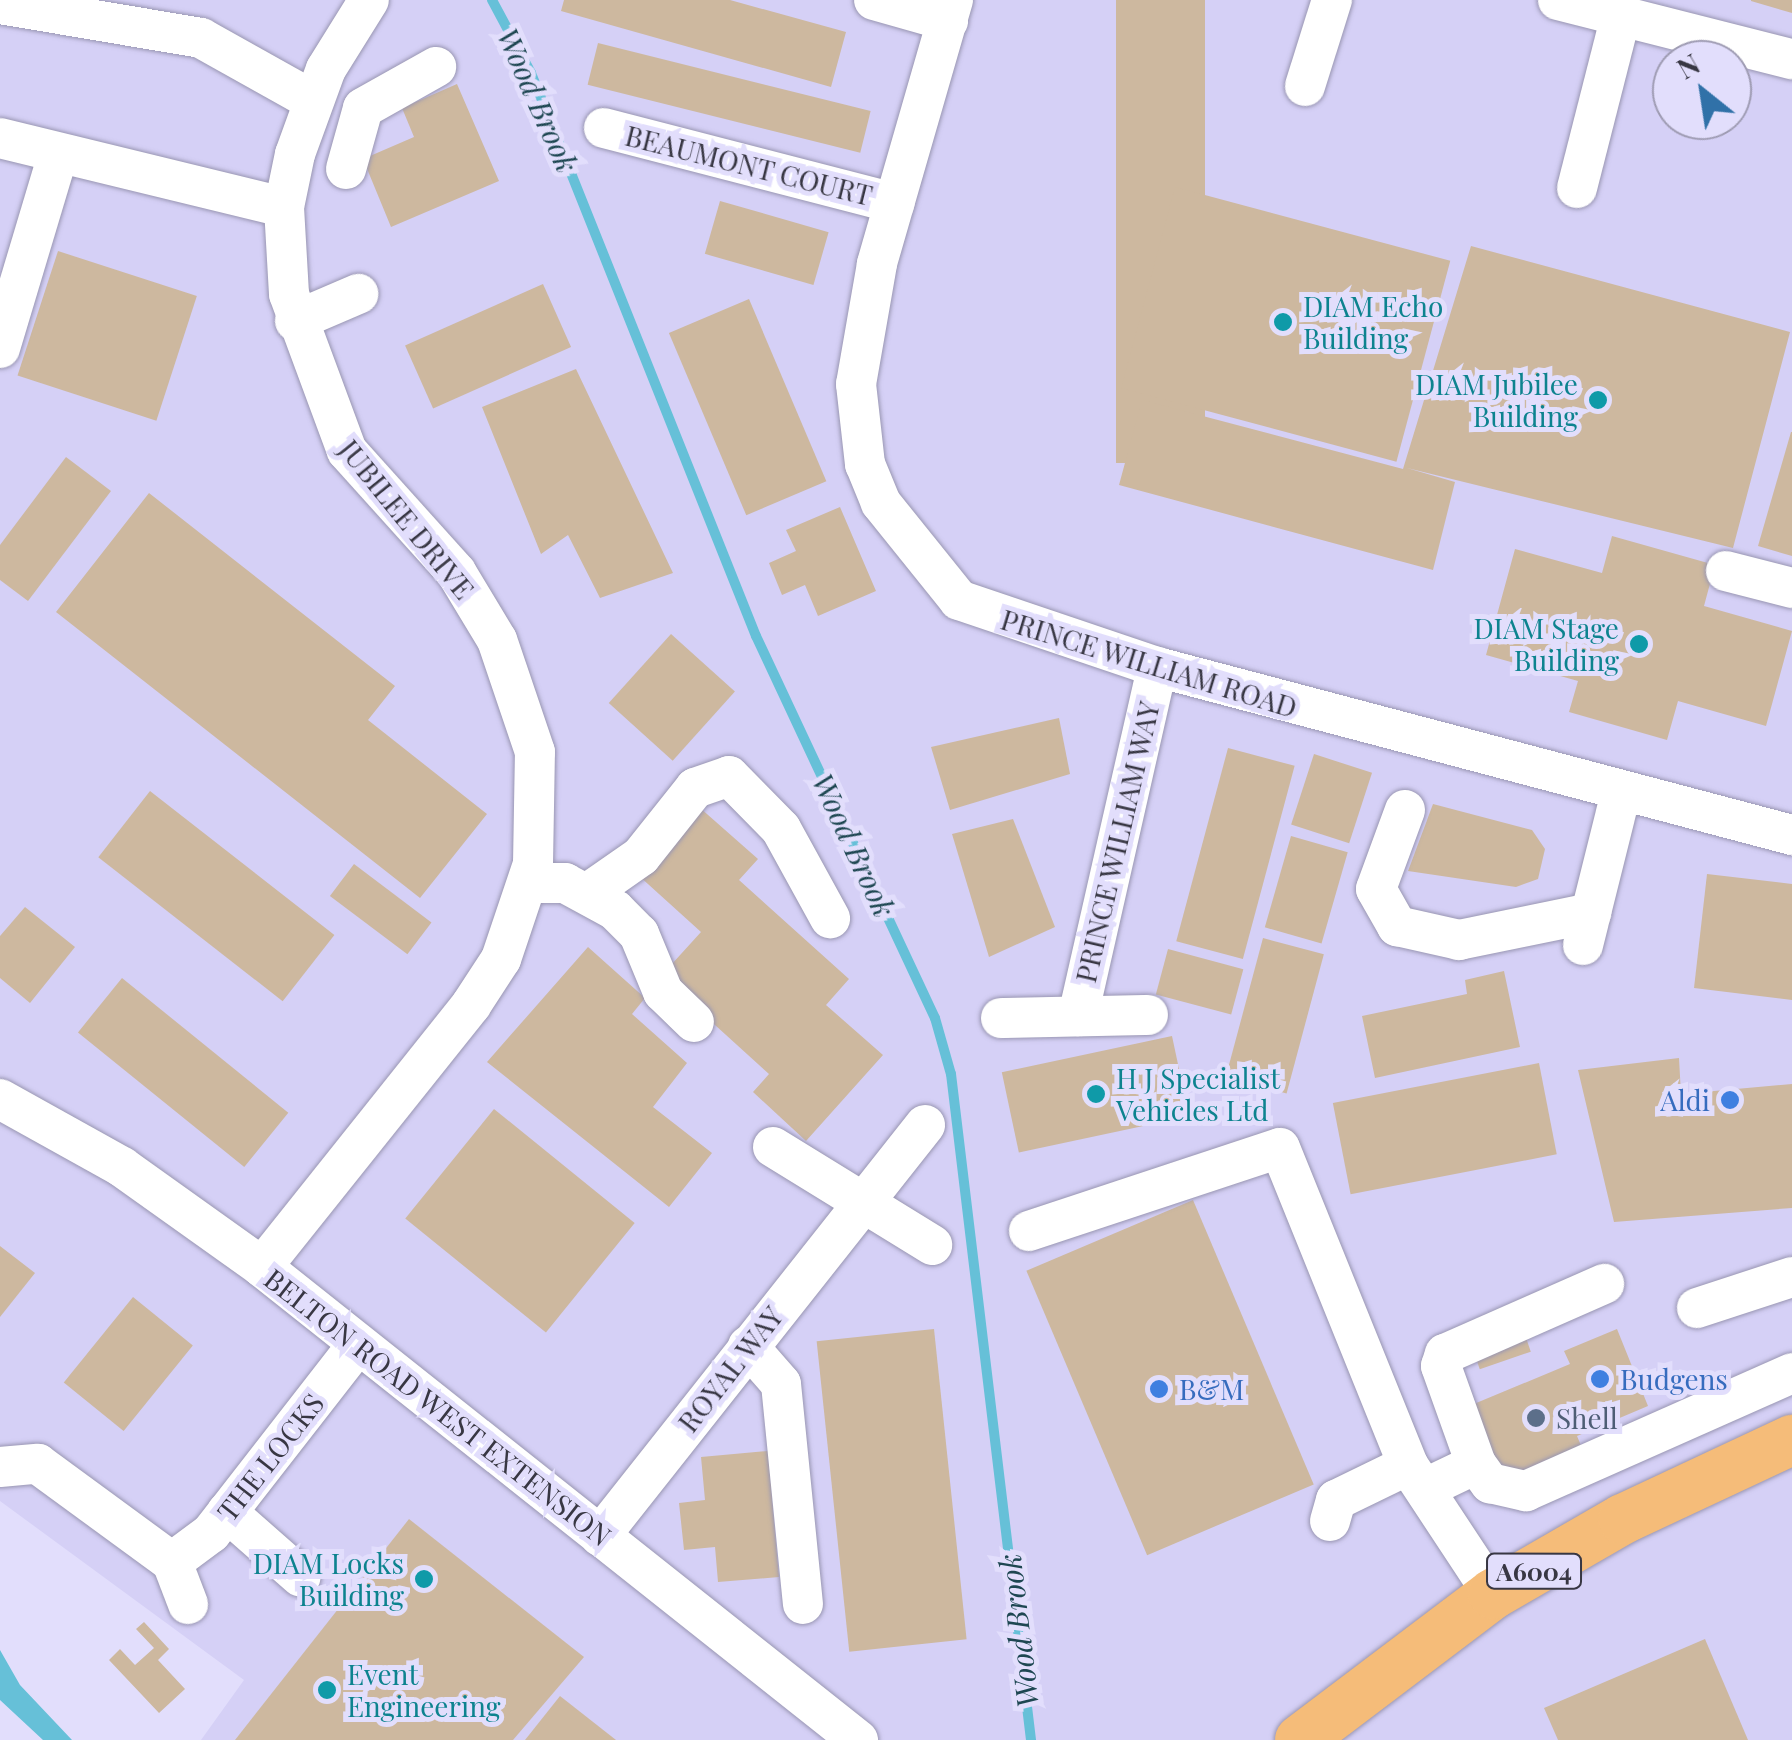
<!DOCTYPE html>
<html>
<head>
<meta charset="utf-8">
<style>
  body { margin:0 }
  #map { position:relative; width:1792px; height:1740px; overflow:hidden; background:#e2defc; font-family:"Playfair Display",serif }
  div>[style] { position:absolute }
  .built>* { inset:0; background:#d5d0f6 }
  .water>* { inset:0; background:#66c0d8 }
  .stream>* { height:10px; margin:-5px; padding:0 5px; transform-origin:5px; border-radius:5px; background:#66c0d8 }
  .building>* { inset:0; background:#cdb89f; transform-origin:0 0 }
  .roads { filter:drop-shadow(0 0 2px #9996b2) drop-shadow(0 0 2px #9996b2) }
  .minor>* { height:40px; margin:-20px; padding:0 20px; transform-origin:20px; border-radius:20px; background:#fff }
  .major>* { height:50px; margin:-25px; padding:0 25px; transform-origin:25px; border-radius:25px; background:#f5bc79 }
  .dots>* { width:28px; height:28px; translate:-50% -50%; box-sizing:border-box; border:5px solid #e2defc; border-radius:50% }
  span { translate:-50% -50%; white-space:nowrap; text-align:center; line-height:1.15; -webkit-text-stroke:10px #e2defc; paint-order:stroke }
  .shield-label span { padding:2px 8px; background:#e2defc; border:2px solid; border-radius:8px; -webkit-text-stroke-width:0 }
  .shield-label { font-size:25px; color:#383743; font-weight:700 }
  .street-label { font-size:28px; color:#383743 }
  .culture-label { font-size:28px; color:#0d838f }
  .left { translate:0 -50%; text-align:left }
  .right { translate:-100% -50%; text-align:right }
  .shop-label { font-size:28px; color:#366cbe }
  .service-label { font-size:28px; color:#4e5e75 }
  .water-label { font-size:30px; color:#1e4752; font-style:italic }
  .north { position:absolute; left:1652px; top:40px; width:100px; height:100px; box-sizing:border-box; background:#e2defc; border:2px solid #9e9bb2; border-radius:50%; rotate:330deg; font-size:28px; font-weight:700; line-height:40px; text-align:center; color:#383743 }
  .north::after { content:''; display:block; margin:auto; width:35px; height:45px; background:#3071a8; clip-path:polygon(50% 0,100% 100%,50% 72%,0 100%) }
</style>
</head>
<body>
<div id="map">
  <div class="built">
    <div style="clip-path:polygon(evenodd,0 0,1792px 0,1792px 1740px,201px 1740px,244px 1680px,0 1501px,0 0,1672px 60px,1732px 60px,1732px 120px,1672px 120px,1672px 60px)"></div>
  </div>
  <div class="water">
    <div style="clip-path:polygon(0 1650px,20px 1685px,72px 1740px,43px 1740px,0 1700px)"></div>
  </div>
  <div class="stream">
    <div style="left:492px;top:0;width:83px;rotate:61.9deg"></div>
    <div style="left:531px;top:73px;width:606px;rotate:68.22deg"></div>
    <div style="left:756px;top:636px;width:422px;rotate:64.9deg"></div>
    <div style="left:935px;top:1018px;width:58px;rotate:74.1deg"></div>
    <div style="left:951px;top:1074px;width:671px;rotate:83.15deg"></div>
  </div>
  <div class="building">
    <div style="clip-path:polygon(564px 0,730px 0,846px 32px,831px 87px,561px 11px)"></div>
    <div style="left:1116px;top:0;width:89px;height:463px"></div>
    <div style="clip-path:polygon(1751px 0,1792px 0,1792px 13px,1751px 1px)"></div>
    <div style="left:598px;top:43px;width:281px;height:43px;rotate:14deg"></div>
    <div style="clip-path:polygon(457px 84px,499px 181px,391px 227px,363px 159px,414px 137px,402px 108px)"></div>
    <div style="left:1175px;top:187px;width:285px;height:208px;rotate:15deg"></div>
    <div style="left:720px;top:201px;width:113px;height:55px;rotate:16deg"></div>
    <div style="clip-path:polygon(1471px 246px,1790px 332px,1733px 548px,1407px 468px,1455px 482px,1433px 570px,1119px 485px,1142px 400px,1403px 469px)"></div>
    <div style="left:58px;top:251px;width:146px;height:131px;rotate:18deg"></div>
    <div style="left:543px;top:284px;width:69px;height:151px;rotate:66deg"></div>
    <div style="left:749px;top:299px;width:198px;height:87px;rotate:67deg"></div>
    <div style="clip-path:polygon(576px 369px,673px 573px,600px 598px,568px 535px,541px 554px,482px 407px)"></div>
    <div style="clip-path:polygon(1791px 432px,1792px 432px,1792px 556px,1758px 546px)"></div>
    <div style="clip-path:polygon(66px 457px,111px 491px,28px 601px,0 580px,0 545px)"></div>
    <div style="clip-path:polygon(149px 493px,395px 686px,368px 720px,487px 814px,420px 898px,56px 612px)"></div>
    <div style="clip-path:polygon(840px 507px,876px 591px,818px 616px,805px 585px,782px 595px,769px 563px,796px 551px,786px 530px)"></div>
    <div style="clip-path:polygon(1612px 536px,1715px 565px,1704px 606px,1792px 631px,1766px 726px,1678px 701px,1667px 740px,1569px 712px,1578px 681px,1486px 655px,1515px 549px,1602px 573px)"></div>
    <div style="left:671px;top:634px;width:86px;height:93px;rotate:42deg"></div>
    <div style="clip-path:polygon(1059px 718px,1070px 774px,950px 810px,931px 747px)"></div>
    <div style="left:1228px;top:748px;width:69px;height:200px;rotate:15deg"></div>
    <div style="left:1314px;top:754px;width:61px;height:74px;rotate:18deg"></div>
    <div style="left:150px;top:791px;width:234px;height:84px;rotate:38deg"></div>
    <div style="clip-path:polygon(1433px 804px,1532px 830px,1545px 849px,1538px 879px,1516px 887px,1408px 871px)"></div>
    <div style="clip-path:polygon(699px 807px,758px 859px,739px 880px,849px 979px,826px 1005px,883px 1055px,806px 1141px,753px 1092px,769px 1074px,661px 976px,701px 932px,638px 875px)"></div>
    <div style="clip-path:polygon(1013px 819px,1055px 927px,989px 957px,952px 834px)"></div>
    <div style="left:1291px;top:836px;width:59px;height:95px;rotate:16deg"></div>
    <div style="left:354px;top:864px;width:97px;height:40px;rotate:37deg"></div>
    <div style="clip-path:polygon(1707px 874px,1792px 884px,1792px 1000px,1694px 988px)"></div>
    <div style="clip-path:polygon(25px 907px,75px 947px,30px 1003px,0 978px,0 936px)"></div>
    <div style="left:1263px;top:938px;width:63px;height:144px;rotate:15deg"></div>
    <div style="clip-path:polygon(588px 947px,645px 998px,632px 1014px,687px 1063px,653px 1107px,712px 1153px,669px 1207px,487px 1062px)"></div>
    <div style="left:1168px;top:949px;width:78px;height:47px;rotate:15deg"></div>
    <div style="clip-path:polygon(1504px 971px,1520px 1047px,1375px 1078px,1362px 1016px,1467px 994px,1465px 980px)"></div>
    <div style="left:122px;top:978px;width:214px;height:70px;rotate:39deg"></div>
    <div style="left:1172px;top:1036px;width:82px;height:174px;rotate:78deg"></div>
    <div style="clip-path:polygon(1679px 1058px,1681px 1094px,1792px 1084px,1792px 1208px,1614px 1222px,1578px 1070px)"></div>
    <div style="left:1539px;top:1063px;width:93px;height:210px;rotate:79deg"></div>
    <div style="left:494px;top:1109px;width:181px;height:141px;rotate:39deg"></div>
    <div style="left:1193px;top:1200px;width:309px;height:181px;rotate:67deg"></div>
    <div style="clip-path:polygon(0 1246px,35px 1273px,0 1317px)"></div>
    <div style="left:133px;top:1297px;width:77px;height:110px;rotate:39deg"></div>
    <div style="left:934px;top:1329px;width:312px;height:118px;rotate:84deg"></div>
    <div style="left:1523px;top:1329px;width:24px;height:54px;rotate:71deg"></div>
    <div style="clip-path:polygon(1617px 1329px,1648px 1406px,1577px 1436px,1582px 1448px,1500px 1481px,1469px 1406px,1570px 1364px,1564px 1351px)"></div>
    <div style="clip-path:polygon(768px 1451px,779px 1577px,718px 1582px,715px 1547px,684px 1550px,679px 1503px,705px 1500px,701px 1457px)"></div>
    <div style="clip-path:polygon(409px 1519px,584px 1657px,513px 1740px,235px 1740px)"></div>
    <div style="clip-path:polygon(144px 1622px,169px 1649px,158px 1660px,185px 1689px,159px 1713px,109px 1660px,120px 1649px,135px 1665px,154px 1648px,136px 1629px)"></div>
    <div style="clip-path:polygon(1705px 1639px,1748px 1740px,1558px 1740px,1544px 1708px)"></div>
    <div style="clip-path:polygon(560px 1696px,616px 1740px,525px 1740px)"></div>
  </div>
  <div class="roads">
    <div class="minor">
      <div style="left:874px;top:0;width:77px;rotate:15.8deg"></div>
      <div style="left:953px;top:0;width:275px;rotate:106.1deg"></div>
      <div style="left:877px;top:264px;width:122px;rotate:99.9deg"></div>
      <div style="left:856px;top:384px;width:81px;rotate:83.6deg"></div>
      <div style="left:865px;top:464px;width:42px;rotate:67.7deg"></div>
      <div style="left:881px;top:503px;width:124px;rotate:51.2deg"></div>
      <div style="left:959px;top:600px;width:209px;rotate:18.7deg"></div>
      <div style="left:1157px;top:667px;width:657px;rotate:14.82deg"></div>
      <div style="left:1558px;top:0;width:241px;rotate:14.2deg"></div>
      <div style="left:0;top:4px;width:204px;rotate:9.6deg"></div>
      <div style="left:201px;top:38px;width:127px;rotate:29.2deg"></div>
      <div style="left:1305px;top:86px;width:90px;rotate:-72.6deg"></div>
      <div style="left:604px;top:128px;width:300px;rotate:14.5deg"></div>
      <div style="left:0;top:138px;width:292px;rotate:13.7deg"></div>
      <div style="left:346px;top:169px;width:63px;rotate:-74.4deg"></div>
      <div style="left:363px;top:108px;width:84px;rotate:-29.3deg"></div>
      <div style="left:1577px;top:188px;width:178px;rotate:-75.7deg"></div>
      <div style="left:295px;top:321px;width:69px;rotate:-23.2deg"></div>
      <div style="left:0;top:348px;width:202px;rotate:-73.3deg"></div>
      <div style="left:1726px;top:571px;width:68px;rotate:14.4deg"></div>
      <div style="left:1405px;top:810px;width:84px;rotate:110.2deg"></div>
      <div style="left:1376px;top:889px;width:43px;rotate:60.4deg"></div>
      <div style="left:1397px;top:926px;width:64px;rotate:12.7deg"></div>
      <div style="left:1459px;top:940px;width:135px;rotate:-11.6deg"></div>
      <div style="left:529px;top:883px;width:36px"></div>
      <div style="left:565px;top:883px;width:57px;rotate:28.4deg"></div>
      <div style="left:615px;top:910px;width:34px;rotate:45deg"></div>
      <div style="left:639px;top:934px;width:63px;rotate:67.5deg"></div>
      <div style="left:663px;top:992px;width:43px;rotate:44.1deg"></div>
      <div style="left:591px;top:891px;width:61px;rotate:-35deg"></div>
      <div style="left:641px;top:856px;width:87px;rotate:-51.5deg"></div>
      <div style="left:695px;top:788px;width:36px;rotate:-19deg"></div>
      <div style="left:729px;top:776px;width:74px;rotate:45.5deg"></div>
      <div style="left:781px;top:829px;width:102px;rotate:61.2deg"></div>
      <div style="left:1583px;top:945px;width:153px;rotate:-76deg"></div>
      <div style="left:1078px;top:1016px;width:358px;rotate:-77.2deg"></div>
      <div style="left:1001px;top:1018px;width:147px;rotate:-1.2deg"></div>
      <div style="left:0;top:1099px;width:140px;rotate:29.1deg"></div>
      <div style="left:122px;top:1167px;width:172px;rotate:35.5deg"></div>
      <div style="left:262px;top:1267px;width:761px;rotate:38.44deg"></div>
      <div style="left:773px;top:1147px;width:187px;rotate:31.6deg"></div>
      <div style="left:1029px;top:1231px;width:264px;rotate:-18.3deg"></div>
      <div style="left:1280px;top:1148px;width:342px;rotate:68deg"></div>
      <div style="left:262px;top:1267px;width:335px;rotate:-51.4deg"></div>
      <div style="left:471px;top:1005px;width:55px;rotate:-56.9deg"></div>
      <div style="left:501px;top:959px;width:100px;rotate:-71.4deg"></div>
      <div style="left:533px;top:864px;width:112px;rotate:-89deg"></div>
      <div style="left:535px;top:752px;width:118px;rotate:-108.7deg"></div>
      <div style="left:497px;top:640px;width:79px;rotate:-121.1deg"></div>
      <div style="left:456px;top:572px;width:163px;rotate:-132deg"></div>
      <div style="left:347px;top:451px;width:167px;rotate:-110.3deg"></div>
      <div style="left:289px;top:294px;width:87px;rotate:-93.3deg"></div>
      <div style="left:284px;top:207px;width:54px;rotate:-78.3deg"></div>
      <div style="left:295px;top:154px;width:90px;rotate:-70deg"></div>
      <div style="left:326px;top:69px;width:81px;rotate:-58.1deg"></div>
      <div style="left:1697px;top:1308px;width:100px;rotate:-18.1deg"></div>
      <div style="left:748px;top:1346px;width:50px;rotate:49deg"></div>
      <div style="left:781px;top:1384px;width:221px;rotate:84.3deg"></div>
      <div style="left:1476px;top:1464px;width:104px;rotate:-109.7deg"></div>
      <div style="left:1441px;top:1366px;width:13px;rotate:-72deg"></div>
      <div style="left:1445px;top:1354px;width:174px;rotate:-23.8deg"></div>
      <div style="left:0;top:1467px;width:38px;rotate:-5deg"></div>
      <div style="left:38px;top:1464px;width:166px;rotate:36.2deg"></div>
      <div style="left:172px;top:1562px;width:49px;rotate:-36.6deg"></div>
      <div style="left:211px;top:1533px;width:239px;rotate:-52.1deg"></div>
      <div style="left:1430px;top:1486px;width:51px;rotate:-25.6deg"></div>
      <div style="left:1476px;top:1464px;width:24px;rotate:54deg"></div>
      <div style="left:1490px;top:1483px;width:37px;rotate:13deg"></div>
      <div style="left:1526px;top:1491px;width:291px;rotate:-23.9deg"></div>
      <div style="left:227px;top:1512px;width:98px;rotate:41.3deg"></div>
      <div style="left:1330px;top:1521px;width:22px;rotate:-74deg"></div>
      <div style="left:1336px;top:1500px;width:80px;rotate:-25.9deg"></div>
      <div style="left:1408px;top:1465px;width:154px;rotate:56.6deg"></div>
      <div style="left:600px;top:1536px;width:524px;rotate:-51.66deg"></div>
      <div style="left:172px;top:1562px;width:45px;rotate:69.1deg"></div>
    </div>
    <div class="major">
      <div style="left:1300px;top:1740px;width:242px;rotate:-37.1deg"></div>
      <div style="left:1493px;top:1594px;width:150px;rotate:-30deg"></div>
      <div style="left:1623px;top:1519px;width:187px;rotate:-25.1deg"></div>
    </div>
  </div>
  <div class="dots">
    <div style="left:1283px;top:322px;background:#0f9aa8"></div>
    <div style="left:1598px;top:400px;background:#0f9aa8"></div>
    <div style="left:1639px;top:644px;background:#0f9aa8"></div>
    <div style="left:1096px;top:1094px;background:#0f9aa8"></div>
    <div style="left:1730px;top:1100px;background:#3f7fe0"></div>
    <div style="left:1600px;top:1379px;background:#3f7fe0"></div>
    <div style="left:1159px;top:1389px;background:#3f7fe0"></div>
    <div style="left:1536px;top:1418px;background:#5c6f8a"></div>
    <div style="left:424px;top:1579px;background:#0f9aa8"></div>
    <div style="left:327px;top:1690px;background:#0f9aa8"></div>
  </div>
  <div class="shield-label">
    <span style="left:1534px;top:1571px">A6004</span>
  </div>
  <div class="street-label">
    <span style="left:749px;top:165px;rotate:14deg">BEAUMONT COURT</span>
    <span style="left:407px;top:519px;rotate:51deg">JUBILEE DRIVE</span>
    <span style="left:1149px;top:663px;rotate:17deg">PRINCE WILLIAM ROAD</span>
    <span style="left:1117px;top:842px;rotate:-77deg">PRINCE WILLIAM WAY</span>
    <span style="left:730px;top:1369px;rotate:-52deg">ROYAL WAY</span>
    <span style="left:438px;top:1407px;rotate:38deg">BELTON ROAD WEST EXTENSION</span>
    <span style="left:270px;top:1457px;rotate:-52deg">THE LOCKS</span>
  </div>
  <div class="culture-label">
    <span class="left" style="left:1303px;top:322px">DIAM Echo<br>Building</span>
    <span class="right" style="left:1578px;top:400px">DIAM Jubilee<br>Building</span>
    <span class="right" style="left:1619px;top:644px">DIAM Stage<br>Building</span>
    <span class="left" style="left:1116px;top:1094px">H J Specialist<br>Vehicles Ltd</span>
    <span class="right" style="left:404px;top:1579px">DIAM Locks<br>Building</span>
    <span class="left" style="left:347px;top:1690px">Event<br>Engineering</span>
  </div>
  <div class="shop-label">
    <span class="right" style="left:1710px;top:1100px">Aldi</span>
    <span class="left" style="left:1620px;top:1379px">Budgens</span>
    <span class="left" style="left:1179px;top:1389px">B&amp;M</span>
  </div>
  <div class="service-label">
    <span class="left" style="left:1556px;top:1418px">Shell</span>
  </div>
  <div class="water-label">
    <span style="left:538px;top:100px;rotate:66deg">Wood Brook</span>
    <span style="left:854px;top:845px;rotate:65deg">Wood Brook</span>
    <span style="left:1018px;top:1631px;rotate:-97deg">Wood Brook</span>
  </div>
  <div class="north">N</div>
</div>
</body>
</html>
